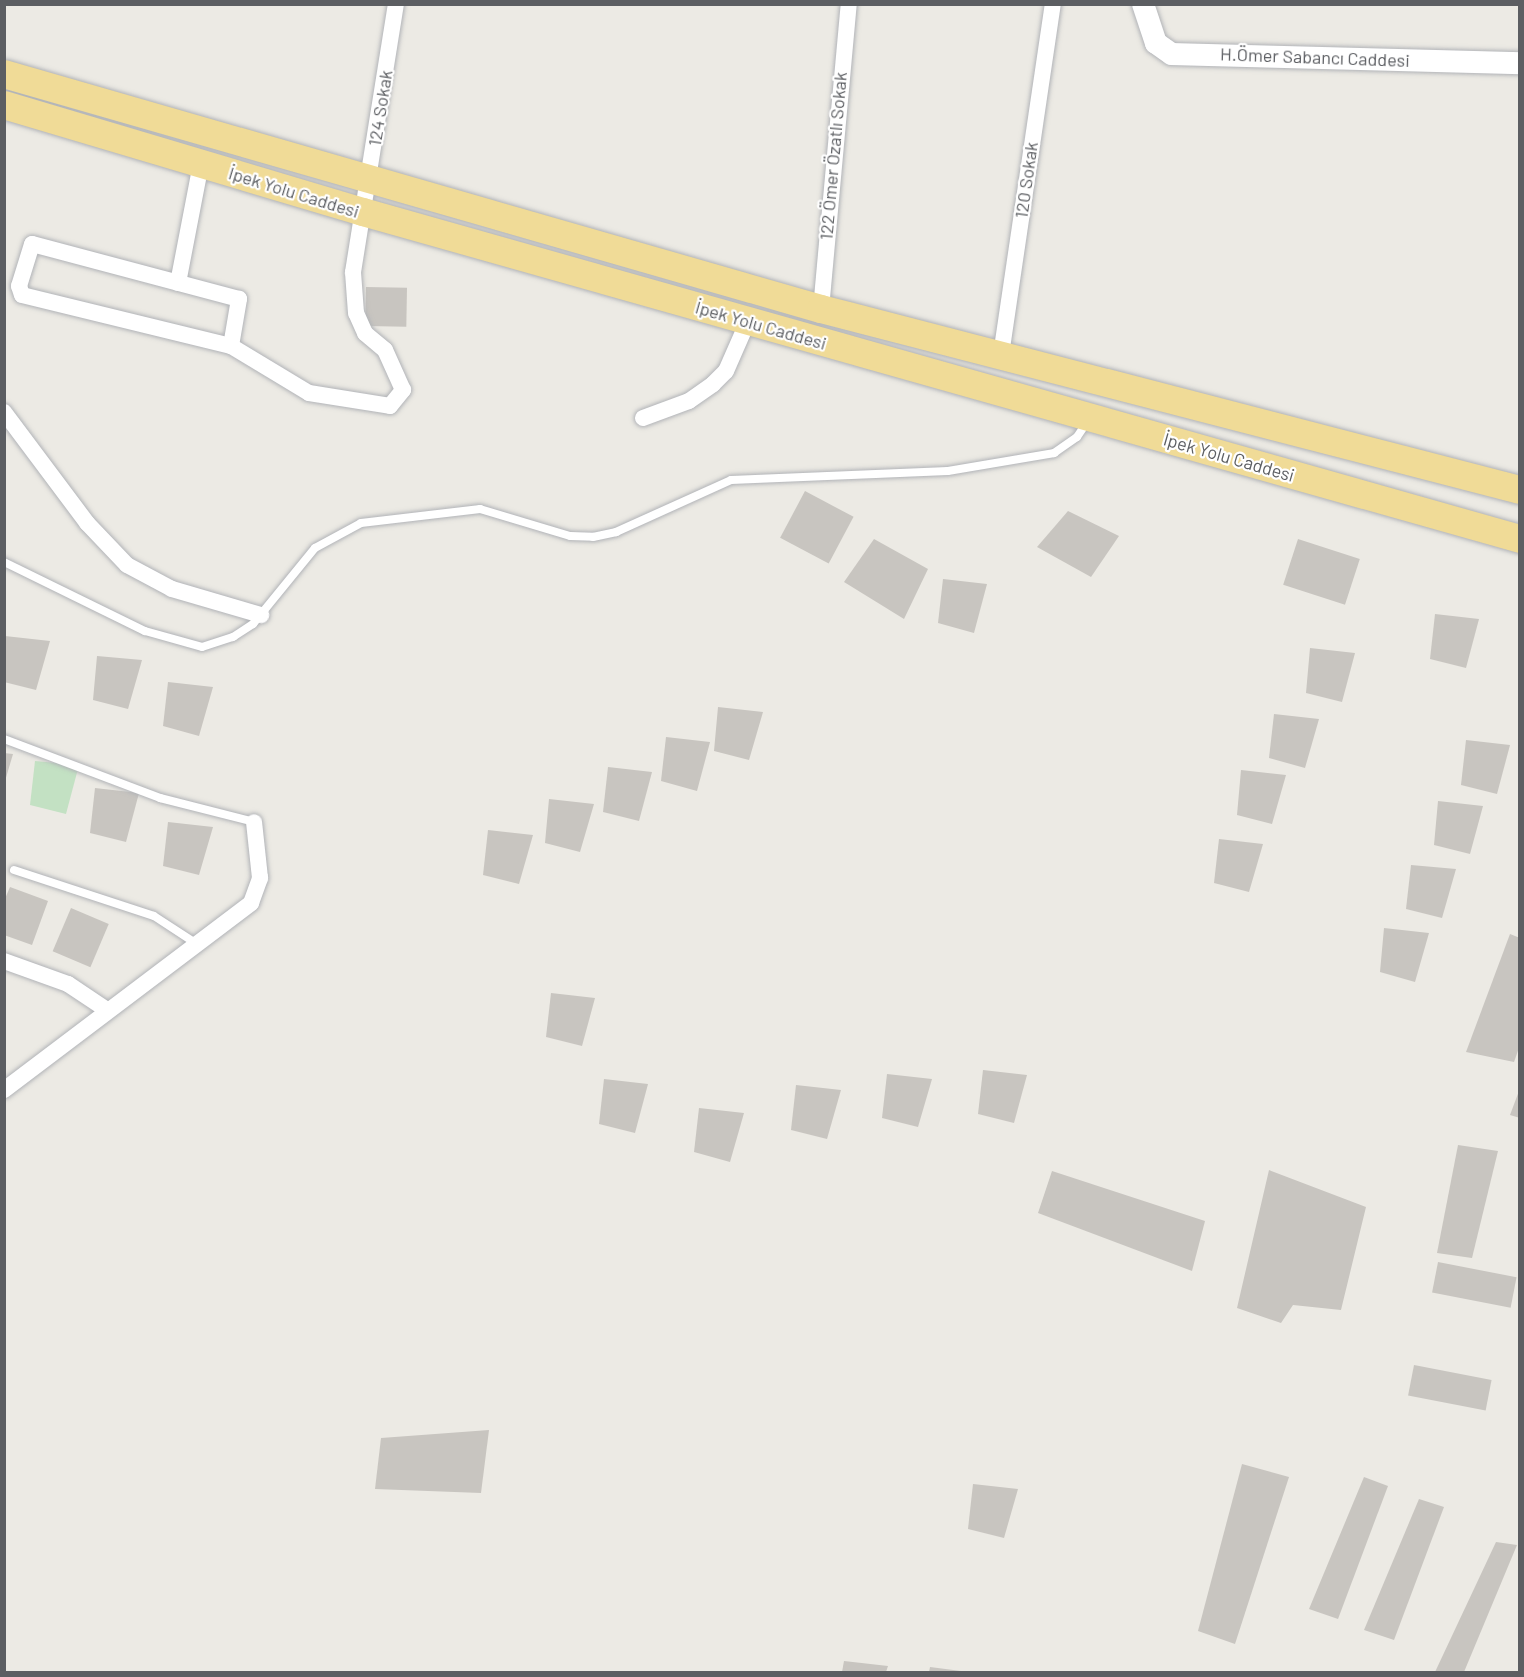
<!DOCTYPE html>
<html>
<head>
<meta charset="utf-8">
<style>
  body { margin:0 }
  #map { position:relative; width:1524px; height:1677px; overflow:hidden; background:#eceae4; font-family:Barlow,sans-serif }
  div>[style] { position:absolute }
  .green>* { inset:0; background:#c3e1c3 }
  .building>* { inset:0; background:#c8c5c0; transform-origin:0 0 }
  .roads { filter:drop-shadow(0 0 2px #b1b3b7) drop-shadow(0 0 2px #b1b3b7) }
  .lane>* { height:8px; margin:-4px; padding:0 4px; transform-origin:4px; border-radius:4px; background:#fff }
  .street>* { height:16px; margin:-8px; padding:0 8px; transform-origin:8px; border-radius:8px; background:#fff }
  .secondary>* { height:22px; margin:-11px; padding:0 11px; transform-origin:11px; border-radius:11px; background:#fff }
  .highway>* { height:28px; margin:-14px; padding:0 14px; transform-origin:14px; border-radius:14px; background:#f0db97 }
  span { translate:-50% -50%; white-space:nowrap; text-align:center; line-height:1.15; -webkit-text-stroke:4.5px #fff; paint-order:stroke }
  .street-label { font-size:18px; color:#5c5e62 }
  .frame { position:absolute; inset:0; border:6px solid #5c5e62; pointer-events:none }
</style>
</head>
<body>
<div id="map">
  <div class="green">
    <div style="clip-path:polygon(35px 761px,79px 765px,66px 814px,30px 805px)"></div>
  </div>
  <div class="building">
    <div style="left:366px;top:287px;width:41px;height:39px;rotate:1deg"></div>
    <div style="left:805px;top:491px;width:55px;height:53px;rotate:28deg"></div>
    <div style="clip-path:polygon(1068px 511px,1119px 536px,1091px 577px,1037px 547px)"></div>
    <div style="clip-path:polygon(874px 539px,928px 569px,904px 619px,844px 582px)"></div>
    <div style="left:1298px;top:539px;width:65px;height:48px;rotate:18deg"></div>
    <div style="clip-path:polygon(943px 579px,987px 584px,974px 633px,938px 623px)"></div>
    <div style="clip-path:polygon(1435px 614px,1479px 619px,1466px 668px,1430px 659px)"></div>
    <div style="clip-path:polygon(5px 636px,50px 641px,36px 690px,4px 682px)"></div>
    <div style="clip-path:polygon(1310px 648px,1355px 653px,1342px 702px,1306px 693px)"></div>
    <div style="clip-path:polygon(97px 656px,142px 660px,128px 709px,93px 700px)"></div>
    <div style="clip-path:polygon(168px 682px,213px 687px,199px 736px,163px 726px)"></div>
    <div style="clip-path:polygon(718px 707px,763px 712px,749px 760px,714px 751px)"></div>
    <div style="clip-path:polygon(1274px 714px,1319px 719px,1305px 768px,1269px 758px)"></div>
    <div style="clip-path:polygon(666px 737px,710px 742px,697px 791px,661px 781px)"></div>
    <div style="clip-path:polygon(1466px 740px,1510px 745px,1497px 794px,1461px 785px)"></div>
    <div style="clip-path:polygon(4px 753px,13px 754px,5px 781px,4px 781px)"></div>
    <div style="clip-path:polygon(608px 767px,652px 772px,639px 821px,603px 812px)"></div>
    <div style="clip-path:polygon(1241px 770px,1286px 775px,1272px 824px,1237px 815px)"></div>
    <div style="clip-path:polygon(95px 788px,139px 793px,126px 842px,90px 833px)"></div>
    <div style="clip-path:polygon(549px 799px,594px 804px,580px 852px,545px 843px)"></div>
    <div style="clip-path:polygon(1438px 801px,1483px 806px,1470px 854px,1434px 845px)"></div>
    <div style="clip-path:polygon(168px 822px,213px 827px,199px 875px,163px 866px)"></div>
    <div style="clip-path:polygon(488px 830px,533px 835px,519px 884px,483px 875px)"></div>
    <div style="clip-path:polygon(1219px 839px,1263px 844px,1249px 892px,1214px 883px)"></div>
    <div style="clip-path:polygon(1411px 865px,1456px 869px,1442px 918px,1406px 909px)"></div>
    <div style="clip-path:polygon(10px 887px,48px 901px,32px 945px,4px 935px,4px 901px)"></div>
    <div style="left:71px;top:908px;width:41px;height:47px;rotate:23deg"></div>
    <div style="clip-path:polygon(1384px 928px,1429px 933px,1415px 982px,1380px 972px)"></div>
    <div style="clip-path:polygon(1510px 934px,1520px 938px,1520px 1045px,1514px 1062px,1466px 1052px)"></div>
    <div style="clip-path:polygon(551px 993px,595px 998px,582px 1046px,546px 1037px)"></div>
    <div style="clip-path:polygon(983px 1070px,1027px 1075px,1014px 1123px,978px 1114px)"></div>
    <div style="clip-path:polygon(887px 1074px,932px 1079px,918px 1127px,882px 1118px)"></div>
    <div style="clip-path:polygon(604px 1079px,648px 1084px,635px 1133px,599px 1124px)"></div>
    <div style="clip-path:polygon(796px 1085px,841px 1090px,827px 1139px,791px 1130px)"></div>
    <div style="clip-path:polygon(1519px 1091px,1520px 1091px,1520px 1118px,1510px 1115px)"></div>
    <div style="clip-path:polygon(699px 1108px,744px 1113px,730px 1162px,694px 1152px)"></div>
    <div style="clip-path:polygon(1458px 1145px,1498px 1151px,1472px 1258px,1437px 1253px)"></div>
    <div style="clip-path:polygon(1269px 1170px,1366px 1207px,1341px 1310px,1293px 1305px,1281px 1323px,1237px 1308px)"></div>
    <div style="clip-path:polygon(1052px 1171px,1205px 1221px,1192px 1271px,1038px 1213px)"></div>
    <div style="left:1438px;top:1262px;width:80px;height:31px;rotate:11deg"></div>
    <div style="left:1414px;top:1365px;width:79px;height:31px;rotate:11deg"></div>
    <div style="clip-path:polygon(489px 1430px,481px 1493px,375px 1489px,381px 1438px)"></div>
    <div style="clip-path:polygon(1242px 1464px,1289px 1477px,1235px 1644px,1198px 1631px)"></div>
    <div style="clip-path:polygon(1364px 1477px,1388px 1486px,1338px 1619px,1309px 1609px)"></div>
    <div style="clip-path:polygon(973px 1484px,1018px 1489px,1004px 1538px,968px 1529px)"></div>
    <div style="clip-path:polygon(1419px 1499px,1444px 1507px,1394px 1640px,1364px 1630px)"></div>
    <div style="clip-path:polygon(1496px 1542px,1517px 1545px,1464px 1672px,1435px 1672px)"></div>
    <div style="clip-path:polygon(844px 1661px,888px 1666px,886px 1672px,842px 1672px)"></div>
    <div style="clip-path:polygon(930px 1667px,961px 1671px,961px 1672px,929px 1672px)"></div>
  </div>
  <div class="roads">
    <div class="lane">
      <div style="left:4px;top:562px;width:157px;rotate:26.1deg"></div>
      <div style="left:145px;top:631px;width:59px;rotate:15.7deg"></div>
      <div style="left:202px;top:647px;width:33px;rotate:-18deg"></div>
      <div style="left:233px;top:637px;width:24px;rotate:-33deg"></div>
      <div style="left:253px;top:624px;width:98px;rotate:-50.8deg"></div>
      <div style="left:315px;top:548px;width:52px;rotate:-28.5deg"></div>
      <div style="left:361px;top:523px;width:120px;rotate:-6.7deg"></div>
      <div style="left:480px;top:509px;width:94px;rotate:16.7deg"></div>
      <div style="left:570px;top:536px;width:23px;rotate:2deg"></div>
      <div style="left:593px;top:537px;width:24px;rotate:-12deg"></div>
      <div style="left:616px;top:532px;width:126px;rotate:-24.3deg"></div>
      <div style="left:731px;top:480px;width:217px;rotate:-2.4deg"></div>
      <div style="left:948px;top:471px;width:108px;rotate:-9.6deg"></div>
      <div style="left:1054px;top:453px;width:28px;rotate:-35deg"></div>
      <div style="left:1077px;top:437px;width:18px;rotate:-56deg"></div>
      <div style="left:4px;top:739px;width:167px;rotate:20.7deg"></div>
      <div style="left:160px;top:798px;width:97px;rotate:14.3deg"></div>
      <div style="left:14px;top:870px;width:147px;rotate:18.2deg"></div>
      <div style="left:154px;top:916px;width:51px;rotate:33.1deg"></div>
    </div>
    <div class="street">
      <div style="left:178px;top:283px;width:121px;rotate:-79.1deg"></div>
      <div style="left:821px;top:309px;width:306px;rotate:-84.8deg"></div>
      <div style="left:231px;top:346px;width:48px;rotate:-80.3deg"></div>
      <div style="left:239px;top:299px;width:214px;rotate:-165.1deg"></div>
      <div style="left:32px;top:244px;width:44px;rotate:107.2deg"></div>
      <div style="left:19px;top:286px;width:9px;rotate:72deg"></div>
      <div style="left:22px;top:295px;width:215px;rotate:13.7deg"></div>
      <div style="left:231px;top:346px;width:91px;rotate:31.1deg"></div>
      <div style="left:309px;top:393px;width:82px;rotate:9.1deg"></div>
      <div style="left:390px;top:406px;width:21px;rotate:-51deg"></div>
      <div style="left:403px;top:390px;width:44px;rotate:-114.2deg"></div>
      <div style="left:385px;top:350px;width:26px;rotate:-140deg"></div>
      <div style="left:365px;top:333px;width:22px;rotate:-114deg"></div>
      <div style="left:356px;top:313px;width:41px;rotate:-94.2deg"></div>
      <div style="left:353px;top:272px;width:271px;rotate:-80.9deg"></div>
      <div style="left:1001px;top:355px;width:355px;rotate:-81.6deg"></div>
      <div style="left:4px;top:412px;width:139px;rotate:53.2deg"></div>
      <div style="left:87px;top:523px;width:58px;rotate:46.4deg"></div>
      <div style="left:127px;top:565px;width:51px;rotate:28.1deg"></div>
      <div style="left:172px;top:589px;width:93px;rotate:16.3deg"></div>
      <div style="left:643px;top:418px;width:49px;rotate:-20.3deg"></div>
      <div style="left:689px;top:401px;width:29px;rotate:-35deg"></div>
      <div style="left:713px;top:384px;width:18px;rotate:-45deg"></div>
      <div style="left:726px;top:371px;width:55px;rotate:-66.3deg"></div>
      <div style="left:4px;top:961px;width:68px;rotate:19.8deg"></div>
      <div style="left:68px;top:984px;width:47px;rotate:33.7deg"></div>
      <div style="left:4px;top:1090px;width:310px;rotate:-37.1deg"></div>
      <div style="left:251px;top:903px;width:27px;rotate:-70deg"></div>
      <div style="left:260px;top:878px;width:56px;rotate:-96.1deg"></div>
    </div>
    <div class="secondary">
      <div style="left:1143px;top:4px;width:41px;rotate:71.6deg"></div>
      <div style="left:1156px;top:43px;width:19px;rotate:35deg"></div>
      <div style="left:1172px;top:54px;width:348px;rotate:1.5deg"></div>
    </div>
    <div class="highway">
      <div style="left:4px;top:74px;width:850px;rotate:16.05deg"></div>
      <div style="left:821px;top:309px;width:722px;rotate:14.52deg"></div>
      <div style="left:4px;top:105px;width:375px;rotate:16.6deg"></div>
      <div style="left:363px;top:212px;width:1202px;rotate:15.78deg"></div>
    </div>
  </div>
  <div class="street-label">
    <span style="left:1315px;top:57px;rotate:2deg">H.Ömer Sabancı Caddesi</span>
    <span style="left:380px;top:108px;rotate:-81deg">124 Sokak</span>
    <span style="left:833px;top:156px;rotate:-85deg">122 Ömer Özatlı Sokak</span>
    <span style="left:1026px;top:180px;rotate:-82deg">120 Sokak</span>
    <span style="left:294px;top:192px;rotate:17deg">İpek Yolu Caddesi</span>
    <span style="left:761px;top:325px;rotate:16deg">İpek Yolu Caddesi</span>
    <span style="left:1229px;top:457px;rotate:16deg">İpek Yolu Caddesi</span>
  </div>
  <div class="frame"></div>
</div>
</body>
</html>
